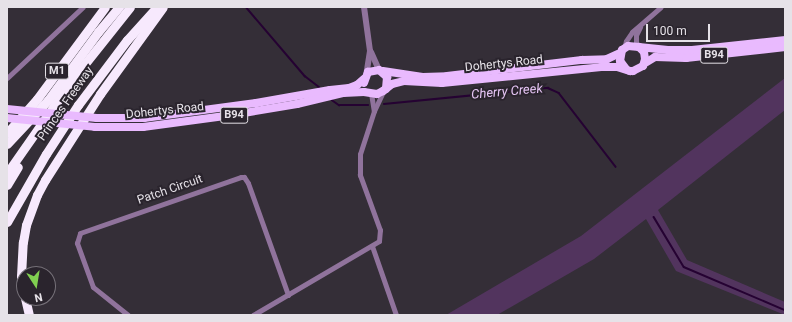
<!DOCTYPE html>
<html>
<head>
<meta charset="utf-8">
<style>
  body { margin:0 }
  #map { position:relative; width:792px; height:322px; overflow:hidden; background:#342e37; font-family:Roboto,sans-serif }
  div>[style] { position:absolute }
  .green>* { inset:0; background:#52345e }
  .stream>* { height:1.5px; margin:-0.75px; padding:0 0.75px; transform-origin:0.75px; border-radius:0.75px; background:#250232 }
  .minor>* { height:5px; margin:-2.5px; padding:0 2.5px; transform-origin:2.5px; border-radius:2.5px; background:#90739c }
  .tertiary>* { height:6px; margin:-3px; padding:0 3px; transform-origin:3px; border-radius:3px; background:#90739c }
  .primary>* { height:8px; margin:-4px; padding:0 4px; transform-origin:4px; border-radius:4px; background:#e9bafe }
  .motorway>* { height:9px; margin:-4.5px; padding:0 4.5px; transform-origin:4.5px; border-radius:4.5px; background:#f7e9fd }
  .primary-bridge>* { height:8px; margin:-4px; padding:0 4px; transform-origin:4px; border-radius:4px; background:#e9bafe }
  span { translate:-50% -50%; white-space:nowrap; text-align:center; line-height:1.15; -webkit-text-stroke:4px #2a242d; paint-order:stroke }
  .shield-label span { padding:1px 3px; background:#2a242d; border:1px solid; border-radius:3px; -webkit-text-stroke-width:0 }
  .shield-label { font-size:11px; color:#e6e2e8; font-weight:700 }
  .street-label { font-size:12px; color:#e6e2e8 }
  .water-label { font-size:13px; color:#e6c5f5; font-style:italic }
  .frame { position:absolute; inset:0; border:8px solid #e6e2e8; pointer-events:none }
  .north { position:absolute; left:16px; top:266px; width:40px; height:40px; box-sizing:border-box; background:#2a242d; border:1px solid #757078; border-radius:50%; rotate:168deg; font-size:11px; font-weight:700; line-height:16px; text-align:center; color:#e6e2e8 }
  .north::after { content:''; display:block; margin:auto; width:14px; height:18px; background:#81d051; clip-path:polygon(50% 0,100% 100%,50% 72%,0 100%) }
  .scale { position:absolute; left:646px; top:24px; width:64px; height:18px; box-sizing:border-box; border:2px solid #e6e2e8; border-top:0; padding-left:5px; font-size:12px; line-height:14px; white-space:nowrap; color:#e6e2e8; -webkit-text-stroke:3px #2a242d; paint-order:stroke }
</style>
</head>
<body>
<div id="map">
  <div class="green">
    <div style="clip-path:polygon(785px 78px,785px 110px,658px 210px,687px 260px,785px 302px,785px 315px,676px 271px,646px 219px,594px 259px,497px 315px,446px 315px,581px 236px)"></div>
  </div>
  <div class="stream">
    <div style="left:246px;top:7px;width:91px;rotate:49.5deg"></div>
    <div style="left:305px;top:76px;width:18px;rotate:38deg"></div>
    <div style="left:332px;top:100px;width:9px;rotate:36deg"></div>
    <div style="left:339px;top:105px;width:29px"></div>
    <div style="left:384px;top:104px;width:165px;rotate:-5.6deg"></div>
    <div style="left:548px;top:88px;width:12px;rotate:24deg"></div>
    <div style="left:559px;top:93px;width:93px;rotate:52.4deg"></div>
    <div style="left:654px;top:217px;width:58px;rotate:59deg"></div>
    <div style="left:684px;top:267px;width:110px;rotate:23.1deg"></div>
  </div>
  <div class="minor">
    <div style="left:636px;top:45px;width:10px;rotate:-90deg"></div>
    <div style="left:636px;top:35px;width:9px;rotate:-63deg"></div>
    <div style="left:624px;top:48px;width:7px;rotate:-74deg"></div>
    <div style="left:626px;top:41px;width:11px;rotate:-56deg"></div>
    <div style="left:632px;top:32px;width:38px;rotate:-41deg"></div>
    <div style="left:7px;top:78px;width:104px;rotate:-43.1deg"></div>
    <div style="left:371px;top:93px;width:18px;rotate:81deg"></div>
    <div style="left:372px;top:246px;width:73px;rotate:70.8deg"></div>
    <div style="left:128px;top:315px;width:45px;rotate:-141.3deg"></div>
    <div style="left:93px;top:287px;width:47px;rotate:-110deg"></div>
    <div style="left:77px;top:243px;width:10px;rotate:-73deg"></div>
    <div style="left:80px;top:233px;width:170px;rotate:-19.2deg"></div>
    <div style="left:241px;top:177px;width:3px"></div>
    <div style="left:244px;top:177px;width:7px;rotate:56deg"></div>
    <div style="left:248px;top:183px;width:119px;rotate:70.3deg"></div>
    <div style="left:253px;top:315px;width:146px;rotate:-30.4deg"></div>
    <div style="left:379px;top:241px;width:11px;rotate:-85deg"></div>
    <div style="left:380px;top:230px;width:59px;rotate:-110deg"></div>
    <div style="left:360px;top:175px;width:21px;rotate:-90deg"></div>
    <div style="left:360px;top:154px;width:45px;rotate:-72deg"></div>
    <div style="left:374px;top:111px;width:21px;rotate:-65deg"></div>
  </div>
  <div class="tertiary">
    <div style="left:364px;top:7px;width:44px;rotate:82.2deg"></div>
    <div style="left:370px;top:51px;width:24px;rotate:99deg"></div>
    <div style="left:371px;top:52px;width:20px;rotate:66deg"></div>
  </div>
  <div class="primary">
    <div style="left:639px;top:47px;width:29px;rotate:6deg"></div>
    <div style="left:668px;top:50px;width:24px"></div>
    <div style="left:692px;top:50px;width:94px;rotate:-6.1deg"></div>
    <div style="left:645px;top:63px;width:12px;rotate:-31deg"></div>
    <div style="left:655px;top:57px;width:31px;rotate:2deg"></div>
    <div style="left:686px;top:58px;width:100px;rotate:-6.3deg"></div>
    <div style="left:383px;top:71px;width:40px;rotate:8.5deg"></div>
    <div style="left:423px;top:77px;width:24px;rotate:-2deg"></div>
    <div style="left:447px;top:76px;width:136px;rotate:-6.8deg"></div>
    <div style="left:582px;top:60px;width:25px;rotate:-2deg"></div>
    <div style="left:607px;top:59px;width:14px;rotate:-25deg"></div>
    <div style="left:364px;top:83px;width:12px;rotate:-70deg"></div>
    <div style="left:368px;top:72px;width:11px;rotate:-10deg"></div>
    <div style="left:379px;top:70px;width:11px;rotate:41deg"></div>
    <div style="left:387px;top:77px;width:12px;rotate:95deg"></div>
    <div style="left:97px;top:118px;width:47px"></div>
    <div style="left:144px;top:118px;width:113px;rotate:-7.6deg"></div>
    <div style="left:256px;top:103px;width:75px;rotate:-10deg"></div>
    <div style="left:330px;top:90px;width:19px;rotate:-6deg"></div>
    <div style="left:349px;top:88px;width:9px;rotate:-21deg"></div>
    <div style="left:357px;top:85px;width:9px;rotate:-41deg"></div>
    <div style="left:95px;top:127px;width:48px"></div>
    <div style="left:143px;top:127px;width:90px;rotate:-7.7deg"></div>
    <div style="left:232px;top:115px;width:66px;rotate:-9.6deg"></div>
    <div style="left:297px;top:104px;width:47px;rotate:-13.4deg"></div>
    <div style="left:343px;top:93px;width:21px;rotate:-3deg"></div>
    <div style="left:364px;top:92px;width:13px;rotate:9deg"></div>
    <div style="left:377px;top:94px;width:7px;rotate:-27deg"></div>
    <div style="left:383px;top:91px;width:11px;rotate:-38deg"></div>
    <div style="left:392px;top:84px;width:12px;rotate:-14deg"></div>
    <div style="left:404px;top:81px;width:38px;rotate:3deg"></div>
    <div style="left:442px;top:83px;width:160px;rotate:-5.7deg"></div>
    <div style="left:601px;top:67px;width:16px"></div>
    <div style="left:617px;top:67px;width:14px;rotate:17deg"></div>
    <div style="left:630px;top:71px;width:3px"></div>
    <div style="left:633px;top:71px;width:11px;rotate:-27deg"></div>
    <div style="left:643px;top:66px;width:7px;rotate:-74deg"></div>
    <div style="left:645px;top:59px;width:7px;rotate:-98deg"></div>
    <div style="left:644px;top:52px;width:7px;rotate:-135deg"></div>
    <div style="left:639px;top:47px;width:11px;rotate:-175deg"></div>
    <div style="left:628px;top:46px;width:7px;rotate:146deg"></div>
    <div style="left:622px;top:50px;width:11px;rotate:100deg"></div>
    <div style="left:620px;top:61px;width:10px;rotate:53deg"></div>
  </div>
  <div class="motorway">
    <div style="left:7px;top:133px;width:45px;rotate:-48.6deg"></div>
    <div style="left:37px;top:99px;width:114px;rotate:-53.5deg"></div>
    <div style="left:7px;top:144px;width:60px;rotate:-47deg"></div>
    <div style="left:48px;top:100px;width:84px;rotate:-53.7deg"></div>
    <div style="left:98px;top:32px;width:33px;rotate:-50deg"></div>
    <div style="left:7px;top:173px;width:113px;rotate:-55deg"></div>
    <div style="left:72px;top:80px;width:93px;rotate:-51.5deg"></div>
    <div style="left:7px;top:185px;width:21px;rotate:-59deg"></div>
    <div style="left:7px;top:222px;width:78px;rotate:-60.2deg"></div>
    <div style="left:46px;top:154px;width:59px;rotate:-56.9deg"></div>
    <div style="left:78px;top:105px;width:81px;rotate:-53deg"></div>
    <div style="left:127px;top:40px;width:43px;rotate:-47.8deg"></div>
    <div style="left:24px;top:295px;width:19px;rotate:-99deg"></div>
    <div style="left:21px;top:276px;width:34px;rotate:-87deg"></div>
    <div style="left:23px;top:242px;width:17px;rotate:-80deg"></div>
    <div style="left:26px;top:225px;width:32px;rotate:-70deg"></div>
    <div style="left:37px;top:195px;width:17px;rotate:-62deg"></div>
    <div style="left:45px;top:180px;width:102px;rotate:-57.4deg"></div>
    <div style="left:100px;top:94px;width:107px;rotate:-54.1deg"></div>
    <div style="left:25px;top:298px;width:17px;rotate:77deg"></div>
  </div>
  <div class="primary-bridge">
    <div style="left:7px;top:109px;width:90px;rotate:5.7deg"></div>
    <div style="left:7px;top:118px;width:88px;rotate:5.8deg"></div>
  </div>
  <div class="shield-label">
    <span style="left:714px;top:55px">B94</span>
    <span style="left:57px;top:71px">M1</span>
    <span style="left:234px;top:115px">B94</span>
  </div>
  <div class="street-label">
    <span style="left:504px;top:64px;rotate:-6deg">Dohertys Road</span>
    <span style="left:66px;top:104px;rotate:-55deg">Princes Freeway</span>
    <span style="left:165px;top:111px;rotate:-6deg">Dohertys Road</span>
    <span style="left:170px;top:190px;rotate:-19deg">Patch Circuit</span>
  </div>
  <div class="water-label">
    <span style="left:507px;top:92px;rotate:-5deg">Cherry Creek</span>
  </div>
  <div class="frame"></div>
  <div class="north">N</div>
  <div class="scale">100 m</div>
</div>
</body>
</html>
